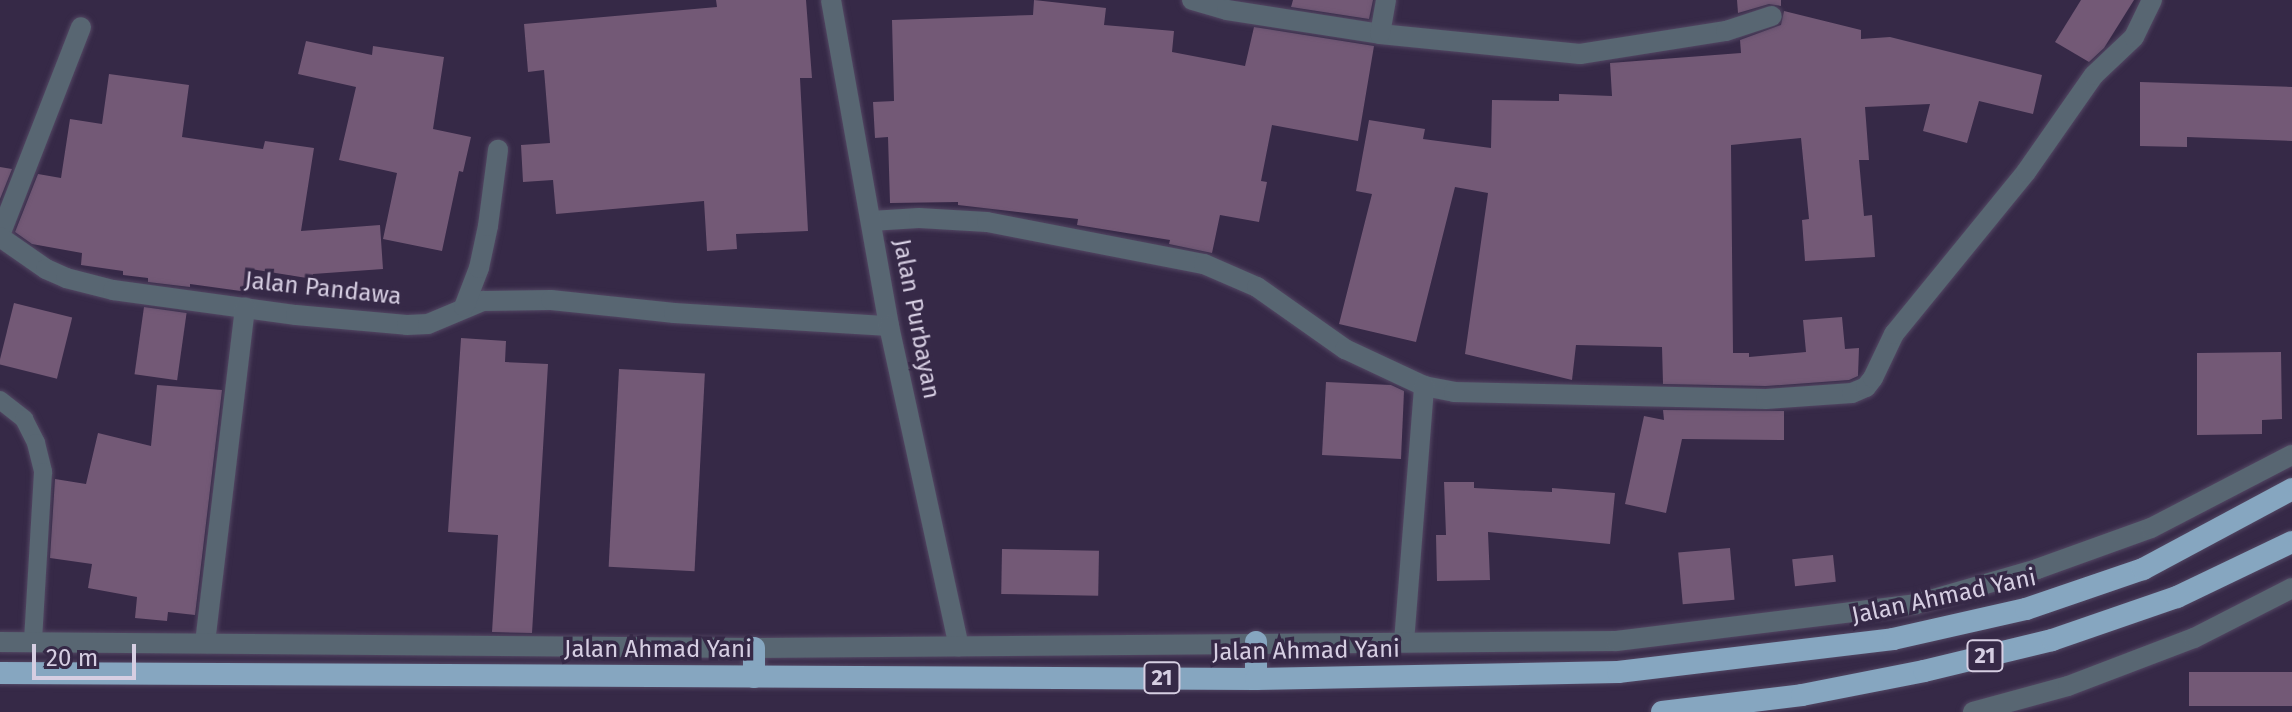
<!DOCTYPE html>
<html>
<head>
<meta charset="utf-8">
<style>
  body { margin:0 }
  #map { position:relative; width:2292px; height:712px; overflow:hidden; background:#362947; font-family:"Fira Sans",sans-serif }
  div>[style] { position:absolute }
  .building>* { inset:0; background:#735976; transform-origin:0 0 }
  .roads { filter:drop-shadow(0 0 2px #534763) drop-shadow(0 0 2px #534763) }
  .service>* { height:18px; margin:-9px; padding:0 9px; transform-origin:9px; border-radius:9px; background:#586672 }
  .minor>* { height:20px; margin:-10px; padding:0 10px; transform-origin:10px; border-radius:10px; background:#586672 }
  .tertiary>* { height:20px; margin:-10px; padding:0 10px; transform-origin:10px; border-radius:10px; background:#586672 }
  .trunk>* { height:22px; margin:-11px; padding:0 11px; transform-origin:11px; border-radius:11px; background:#86a6c0 }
  span { translate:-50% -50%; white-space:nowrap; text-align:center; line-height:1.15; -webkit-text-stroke:7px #362947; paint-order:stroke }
  .shield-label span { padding:2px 6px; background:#362947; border:2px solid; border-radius:6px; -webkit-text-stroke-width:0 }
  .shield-label { font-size:22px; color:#d6cee2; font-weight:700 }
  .street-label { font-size:24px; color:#d6cee2 }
  .scale { position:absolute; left:32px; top:644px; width:104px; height:36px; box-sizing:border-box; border:4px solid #d6cee2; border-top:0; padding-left:10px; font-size:24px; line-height:28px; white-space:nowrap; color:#d6cee2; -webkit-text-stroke:6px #362947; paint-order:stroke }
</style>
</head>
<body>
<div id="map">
  <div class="building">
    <div style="clip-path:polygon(716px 0,806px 0,812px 78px,800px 78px,808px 231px,736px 234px,737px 249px,707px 251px,704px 201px,556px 214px,553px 180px,523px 182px,521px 145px,550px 143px,544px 70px,528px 72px,524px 24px,717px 7px)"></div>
    <div style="clip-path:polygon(1034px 0,1106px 8px,1104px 25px,1174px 31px,1172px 52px,1245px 66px,1254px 27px,1374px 46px,1358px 141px,1272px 125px,1261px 181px,1267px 182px,1259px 222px,1220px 215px,1212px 253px,1169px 244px,1170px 240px,1077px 225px,1078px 219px,958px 205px,958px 202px,890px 203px,888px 137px,875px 138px,873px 102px,894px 101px,892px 20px,1033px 15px)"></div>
    <div style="clip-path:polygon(1293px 0,1373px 0,1369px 19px,1291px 7px)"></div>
    <div style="clip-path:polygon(1737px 0,1781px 0,1781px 6px,1769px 4px,1738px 13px)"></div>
    <div style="clip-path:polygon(2081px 0,2134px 0,2104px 48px,2089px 62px,2055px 42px)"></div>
    <div style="clip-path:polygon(1784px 11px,1861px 30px,1861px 39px,1890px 37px,2042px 75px,2033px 114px,1979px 101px,1967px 143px,1923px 131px,1930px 104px,1865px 107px,1869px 160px,1859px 160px,1864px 216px,1872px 215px,1875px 257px,1805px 261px,1802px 220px,1809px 219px,1801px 138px,1731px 145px,1733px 353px,1749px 353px,1749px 357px,1806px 352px,1803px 320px,1842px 317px,1845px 349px,1859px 348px,1858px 376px,1849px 380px,1766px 386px,1663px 384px,1662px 347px,1576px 345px,1572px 380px,1465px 354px,1488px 193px,1455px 187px,1416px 342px,1339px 324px,1372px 194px,1356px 191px,1369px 120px,1425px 129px,1423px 139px,1491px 148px,1492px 100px,1559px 101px,1559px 94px,1612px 96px,1610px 63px,1741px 53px,1740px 40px,1781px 25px)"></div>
    <div style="clip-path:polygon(306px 41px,372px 55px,373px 46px,444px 57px,433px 129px,471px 137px,463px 172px,459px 171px,442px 251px,383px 239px,397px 173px,339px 160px,356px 87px,298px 74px)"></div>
    <div style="clip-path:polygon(109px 74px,189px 85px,182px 137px,263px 149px,265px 141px,314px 148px,301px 231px,380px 225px,383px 269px,313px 274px,313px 279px,251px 269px,248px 292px,190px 284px,190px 287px,148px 282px,148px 278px,123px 275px,123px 271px,81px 265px,82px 253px,32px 244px,15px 232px,38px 174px,61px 178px,70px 119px,102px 124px)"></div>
    <div style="clip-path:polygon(2140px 82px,2292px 87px,2292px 141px,2187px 137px,2187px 147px,2140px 146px)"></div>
    <div style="clip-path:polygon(0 167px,12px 169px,0 199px)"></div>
    <div style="left:14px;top:303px;width:60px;height:63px;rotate:14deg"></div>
    <div style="left:144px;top:307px;width:43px;height:68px;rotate:8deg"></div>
    <div style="clip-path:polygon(461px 338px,506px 341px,505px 362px,548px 364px,532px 633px,492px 632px,498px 535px,448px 532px)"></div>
    <div style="clip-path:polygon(2281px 352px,2282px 419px,2262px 420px,2262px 434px,2197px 435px,2197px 353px)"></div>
    <div style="left:619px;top:369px;width:86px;height:198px;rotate:3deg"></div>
    <div style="clip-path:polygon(1326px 382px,1391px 385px,1404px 391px,1401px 459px,1322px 455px)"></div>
    <div style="clip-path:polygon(157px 385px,222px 390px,195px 615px,168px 612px,167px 621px,135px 618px,137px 597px,88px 588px,92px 564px,50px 558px,55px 479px,86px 484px,98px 433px,151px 446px)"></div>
    <div style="clip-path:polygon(1663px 410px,1784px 411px,1784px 440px,1682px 439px,1666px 513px,1625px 504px,1644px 416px,1664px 420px)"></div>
    <div style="clip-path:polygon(1444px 482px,1474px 482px,1474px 488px,1552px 492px,1552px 488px,1615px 493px,1610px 544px,1488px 532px,1490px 580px,1437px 581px,1436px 535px,1446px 535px)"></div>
    <div style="left:1730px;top:548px;width:52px;height:52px;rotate:85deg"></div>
    <div style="left:1002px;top:549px;width:97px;height:45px;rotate:1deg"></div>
    <div style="left:1833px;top:555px;width:27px;height:41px;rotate:84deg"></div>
    <div style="left:2292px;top:672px;width:34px;height:103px;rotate:90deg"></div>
  </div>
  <div class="roads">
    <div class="service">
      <div style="left:0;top:400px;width:31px;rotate:38deg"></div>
      <div style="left:24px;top:419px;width:27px;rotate:63deg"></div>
      <div style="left:36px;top:443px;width:30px;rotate:76deg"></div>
      <div style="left:43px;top:472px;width:170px;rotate:93.4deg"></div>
    </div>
    <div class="minor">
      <div style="left:1192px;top:0;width:36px;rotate:16deg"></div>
      <div style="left:1227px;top:10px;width:155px;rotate:8.9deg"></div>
      <div style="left:1380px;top:34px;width:201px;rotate:5.7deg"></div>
      <div style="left:1580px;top:54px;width:148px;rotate:-9deg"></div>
      <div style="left:1726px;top:31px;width:48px;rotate:-18.1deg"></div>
      <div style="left:1380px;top:34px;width:35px;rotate:-80deg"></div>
      <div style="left:871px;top:221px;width:48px;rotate:-3.6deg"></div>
      <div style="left:919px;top:218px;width:68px;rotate:3.4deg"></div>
      <div style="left:987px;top:222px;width:221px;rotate:11deg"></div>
      <div style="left:1204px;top:264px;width:58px;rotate:23.5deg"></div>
      <div style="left:1257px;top:287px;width:108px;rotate:35.2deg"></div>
      <div style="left:1345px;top:349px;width:87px;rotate:25.1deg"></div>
      <div style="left:1424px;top:386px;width:31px;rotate:11deg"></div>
      <div style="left:1454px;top:392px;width:312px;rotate:1.3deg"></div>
      <div style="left:1766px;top:399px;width:86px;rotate:-4deg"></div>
      <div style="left:1852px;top:393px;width:15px;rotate:-23deg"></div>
      <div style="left:1866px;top:387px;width:11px;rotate:-52deg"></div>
      <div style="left:1873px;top:378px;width:49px;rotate:-64.5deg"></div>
      <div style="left:1894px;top:334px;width:209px;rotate:-50.8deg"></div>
      <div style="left:2026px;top:172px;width:118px;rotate:-55deg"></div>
      <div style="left:2094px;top:75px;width:55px;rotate:-43.5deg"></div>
      <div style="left:2134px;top:37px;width:41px;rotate:-64.1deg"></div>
      <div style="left:0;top:235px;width:223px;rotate:-68.7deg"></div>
      <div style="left:0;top:237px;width:56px;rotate:34.8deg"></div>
      <div style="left:46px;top:269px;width:22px;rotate:24deg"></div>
      <div style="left:66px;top:278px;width:49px;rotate:14.3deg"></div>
      <div style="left:113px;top:290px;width:185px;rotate:7.8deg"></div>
      <div style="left:296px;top:315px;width:111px;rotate:5.1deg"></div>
      <div style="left:407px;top:325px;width:21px;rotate:-3deg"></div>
      <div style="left:428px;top:324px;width:60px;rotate:-22.7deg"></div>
      <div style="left:483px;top:301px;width:68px;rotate:-0.8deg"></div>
      <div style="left:551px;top:300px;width:124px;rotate:6deg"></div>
      <div style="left:674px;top:313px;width:215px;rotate:3.5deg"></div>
      <div style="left:464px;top:307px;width:42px;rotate:-69deg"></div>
      <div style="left:479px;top:268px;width:43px;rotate:-77.9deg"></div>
      <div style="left:488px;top:226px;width:77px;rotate:-82.5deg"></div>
      <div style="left:1404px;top:642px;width:257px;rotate:-85.5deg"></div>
      <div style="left:205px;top:643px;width:338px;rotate:-83.2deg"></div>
    </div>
    <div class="tertiary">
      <div style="left:831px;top:0;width:331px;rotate:79.9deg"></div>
      <div style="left:889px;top:326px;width:328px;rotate:77.7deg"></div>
      <div style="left:0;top:642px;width:754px;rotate:0.46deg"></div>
      <div style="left:754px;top:648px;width:862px;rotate:-0.47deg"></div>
      <div style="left:1616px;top:641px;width:302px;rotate:-7deg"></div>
      <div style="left:1916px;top:604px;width:126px;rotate:-16.1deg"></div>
      <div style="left:2037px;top:569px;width:121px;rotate:-19.8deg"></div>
      <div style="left:2151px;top:528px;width:159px;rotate:-27.4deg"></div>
      <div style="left:1973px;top:712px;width:98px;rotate:-15.3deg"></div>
      <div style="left:2068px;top:686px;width:135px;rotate:-20.9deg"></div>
      <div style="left:2194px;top:638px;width:110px;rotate:-27deg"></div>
    </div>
    <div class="trunk">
      <div style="left:1256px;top:642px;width:37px;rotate:90deg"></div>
      <div style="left:754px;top:648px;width:29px;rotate:90deg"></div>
      <div style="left:0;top:673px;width:1256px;rotate:0.27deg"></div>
      <div style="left:1256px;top:679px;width:362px;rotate:-1.1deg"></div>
      <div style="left:1618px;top:672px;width:277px;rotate:-6.8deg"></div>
      <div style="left:1893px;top:639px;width:136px;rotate:-12.7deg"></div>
      <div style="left:2026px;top:609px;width:124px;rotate:-18.9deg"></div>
      <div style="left:2143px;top:569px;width:169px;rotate:-28.2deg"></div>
      <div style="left:1662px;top:712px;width:141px;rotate:-6.9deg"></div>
      <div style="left:1802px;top:695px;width:124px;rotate:-11.1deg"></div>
      <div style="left:1924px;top:671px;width:132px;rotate:-13.6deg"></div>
      <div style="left:2052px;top:640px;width:132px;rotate:-19deg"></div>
      <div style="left:2177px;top:597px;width:127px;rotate:-25.6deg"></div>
    </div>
  </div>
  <div class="shield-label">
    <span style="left:1985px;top:656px">21</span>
    <span style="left:1162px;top:678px">21</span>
  </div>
  <div class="street-label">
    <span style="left:323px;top:289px;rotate:6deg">Jalan Pandawa</span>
    <span style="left:916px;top:319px;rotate:79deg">Jalan Purbayan</span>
    <span style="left:1944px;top:597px;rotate:-12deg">Jalan Ahmad Yani</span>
    <span style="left:658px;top:650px">Jalan Ahmad Yani</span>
    <span style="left:1306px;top:651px;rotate:-1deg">Jalan Ahmad Yani</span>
  </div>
  <div class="scale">20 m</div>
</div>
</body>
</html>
